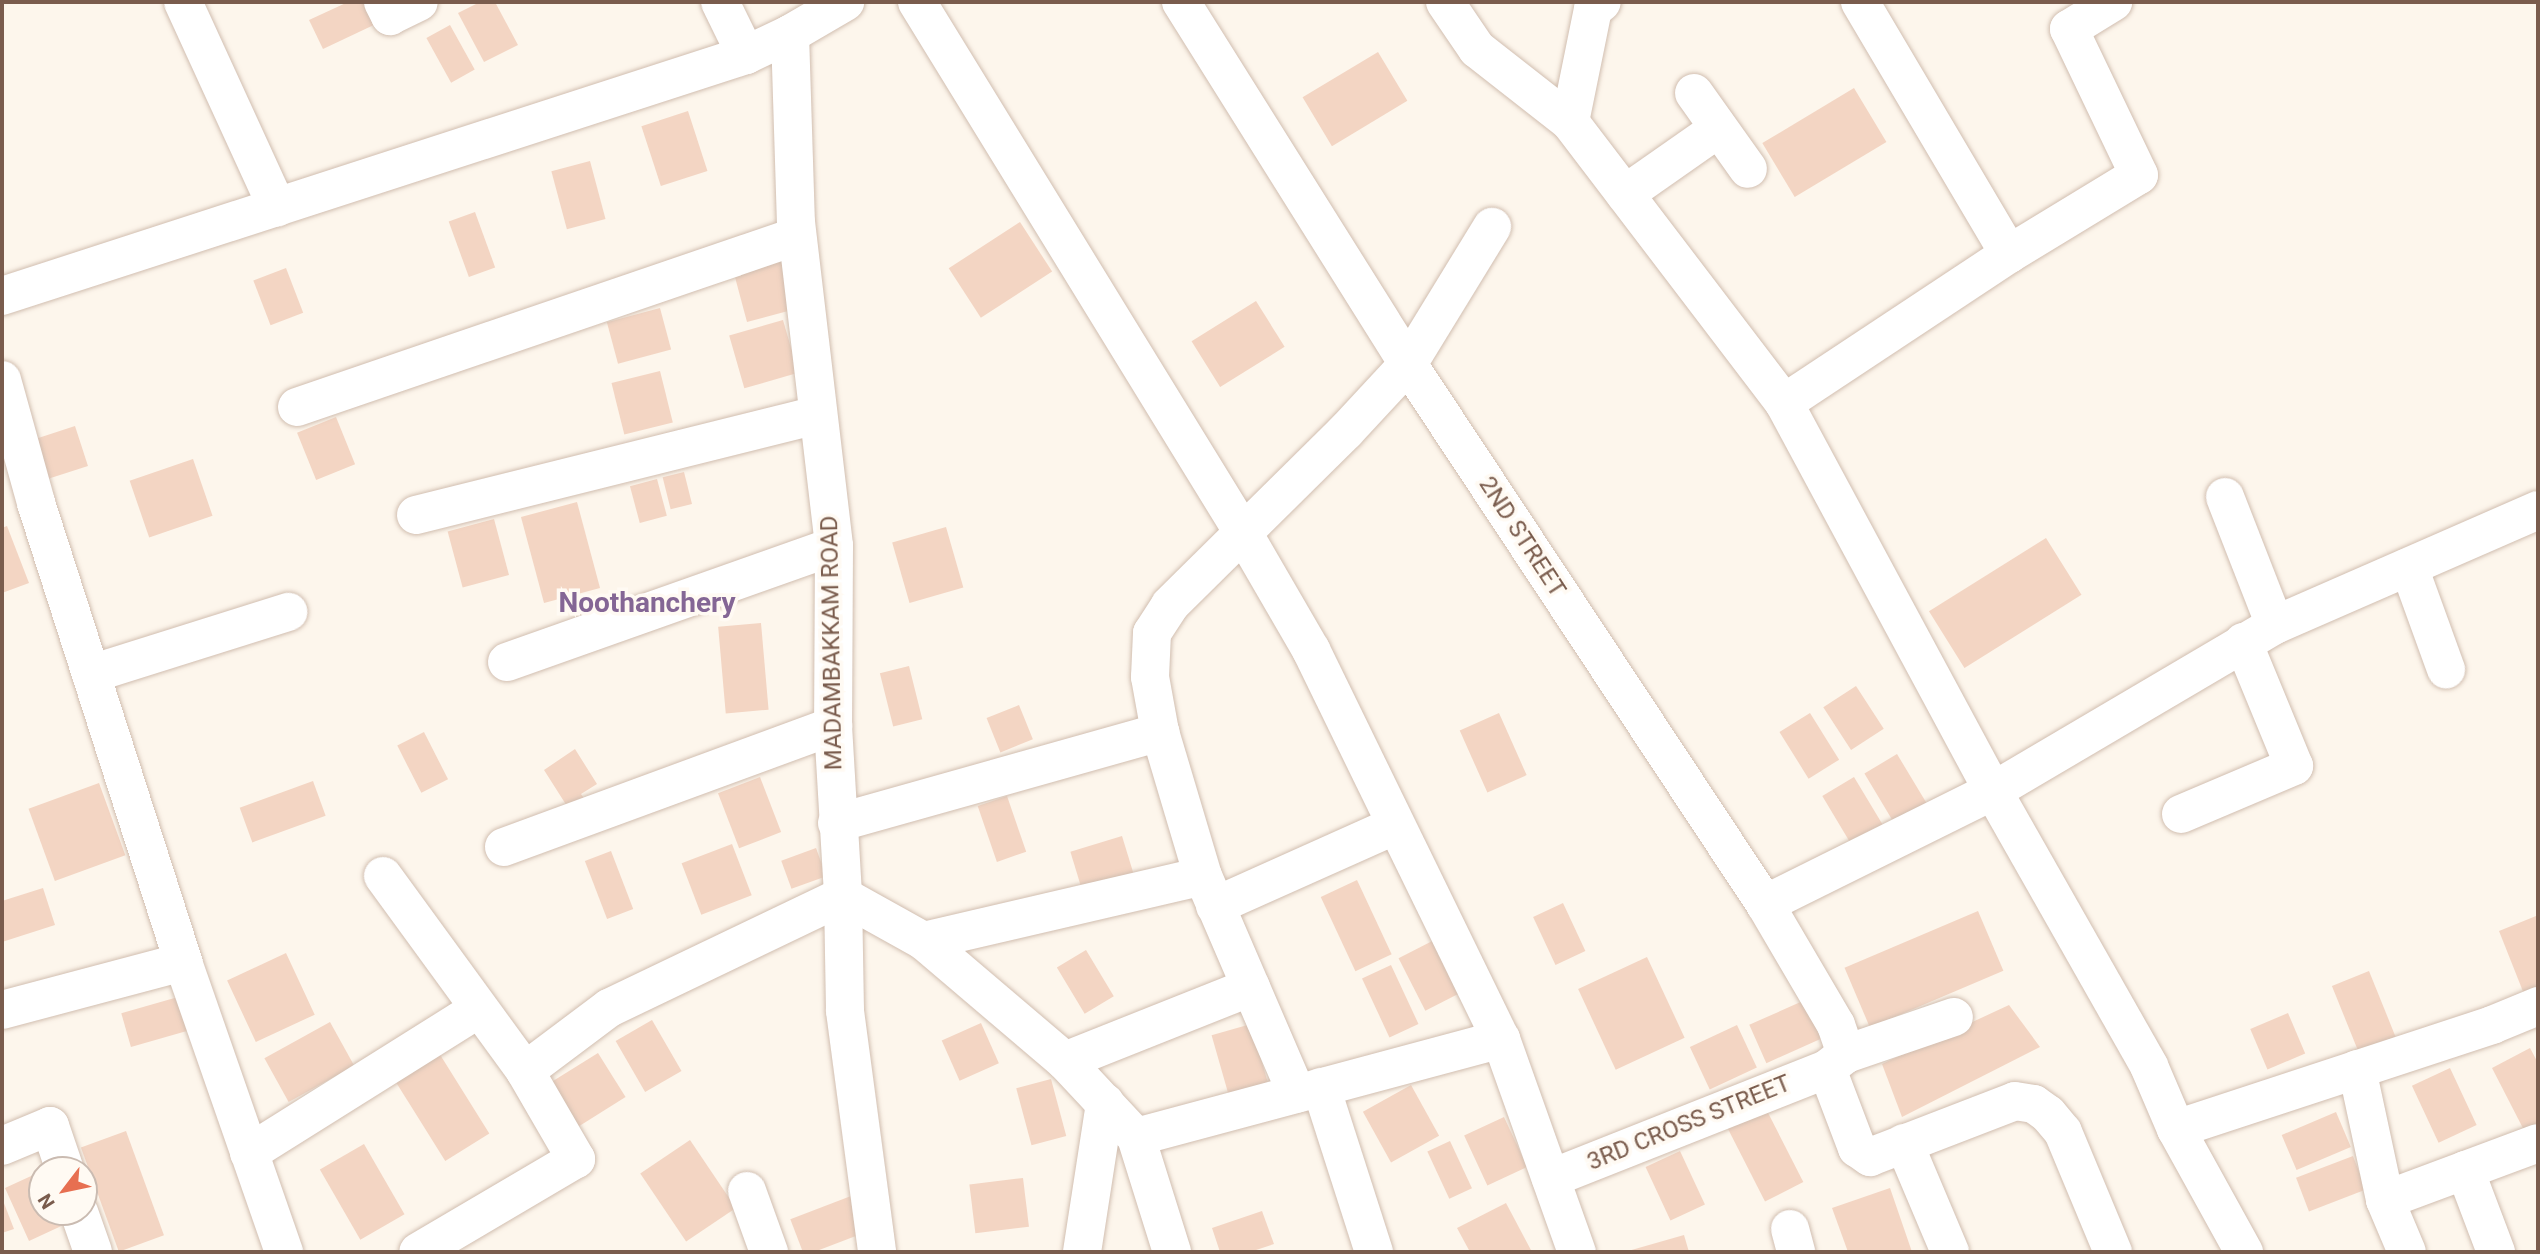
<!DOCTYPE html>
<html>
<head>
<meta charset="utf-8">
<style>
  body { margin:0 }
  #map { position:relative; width:2540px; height:1254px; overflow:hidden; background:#fdf6ec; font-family:Roboto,sans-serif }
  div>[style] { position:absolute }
  .building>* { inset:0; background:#f3d5c3; transform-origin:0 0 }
  .roads { filter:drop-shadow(0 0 2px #d1beb0) drop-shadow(0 0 2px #d1beb0) }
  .minor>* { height:38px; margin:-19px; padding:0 19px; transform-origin:19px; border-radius:19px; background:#fff }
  span { translate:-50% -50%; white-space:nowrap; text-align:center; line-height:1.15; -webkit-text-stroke:7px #fffaf3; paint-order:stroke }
  .street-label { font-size:24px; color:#7a5c4d }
  .quarter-label { font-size:28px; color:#846695; font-weight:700 }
  .frame { position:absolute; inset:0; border:4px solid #7a5c4d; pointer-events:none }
  .north { position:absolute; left:28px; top:1156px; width:70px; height:70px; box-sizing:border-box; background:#fffaf3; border:2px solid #cabbb1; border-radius:50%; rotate:238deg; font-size:19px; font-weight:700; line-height:28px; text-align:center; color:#7a5c4d }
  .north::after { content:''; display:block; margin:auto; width:24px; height:32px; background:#e76f51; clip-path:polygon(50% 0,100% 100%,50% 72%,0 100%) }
</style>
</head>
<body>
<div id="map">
  <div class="building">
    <div style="clip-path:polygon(348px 2px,368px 2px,378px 23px,323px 49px,309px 20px)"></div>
    <div style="clip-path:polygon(480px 2px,495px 2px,518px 45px,484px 62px,458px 13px)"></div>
    <div style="left:450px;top:25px;width:51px;height:27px;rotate:61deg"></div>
    <div style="left:1378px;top:52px;width:57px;height:88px;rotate:59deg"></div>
    <div style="left:1854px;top:88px;width:63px;height:107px;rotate:59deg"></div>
    <div style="left:688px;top:111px;width:63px;height:49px;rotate:72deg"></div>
    <div style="left:590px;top:161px;width:60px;height:40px;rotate:75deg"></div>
    <div style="left:475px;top:212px;width:59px;height:28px;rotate:70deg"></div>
    <div style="left:1020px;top:222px;width:59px;height:85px;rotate:57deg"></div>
    <div style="left:785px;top:259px;width:51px;height:53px;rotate:75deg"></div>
    <div style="left:286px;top:268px;width:48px;height:35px;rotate:69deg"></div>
    <div style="left:1256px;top:301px;width:54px;height:76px;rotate:58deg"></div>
    <div style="left:660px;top:308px;width:43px;height:55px;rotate:75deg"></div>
    <div style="left:783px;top:320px;width:55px;height:56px;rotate:74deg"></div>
    <div style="left:660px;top:371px;width:53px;height:50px;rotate:76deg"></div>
    <div style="left:336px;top:417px;width:51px;height:42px;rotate:68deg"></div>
    <div style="left:75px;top:426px;width:42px;height:49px;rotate:72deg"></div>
    <div style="left:193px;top:459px;width:60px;height:67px;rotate:71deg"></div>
    <div style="left:684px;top:472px;width:33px;height:22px;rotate:76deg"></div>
    <div style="left:657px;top:479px;width:38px;height:28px;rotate:75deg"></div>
    <div style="left:577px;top:502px;width:89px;height:58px;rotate:75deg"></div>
    <div style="left:494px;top:519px;width:58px;height:48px;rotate:75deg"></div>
    <div style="clip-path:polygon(7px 526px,29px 583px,2px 593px,2px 528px)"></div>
    <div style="left:946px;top:527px;width:63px;height:56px;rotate:74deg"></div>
    <div style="left:2046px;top:538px;width:67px;height:138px;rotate:58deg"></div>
    <div style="left:761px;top:623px;width:87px;height:43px;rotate:85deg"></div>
    <div style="left:909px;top:666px;width:55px;height:30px;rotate:76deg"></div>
    <div style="left:1856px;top:686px;width:51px;height:39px;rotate:57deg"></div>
    <div style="left:1019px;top:705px;width:37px;height:35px;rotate:68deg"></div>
    <div style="left:1499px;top:713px;width:68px;height:43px;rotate:66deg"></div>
    <div style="left:1810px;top:713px;width:55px;height:36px;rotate:58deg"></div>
    <div style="left:424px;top:732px;width:53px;height:30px;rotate:63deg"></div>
    <div style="clip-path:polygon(575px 749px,597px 784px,581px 794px,588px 804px,572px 814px,544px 770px)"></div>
    <div style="left:1897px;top:754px;width:66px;height:38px;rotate:59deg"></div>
    <div style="left:760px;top:777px;width:59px;height:45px;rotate:69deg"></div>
    <div style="left:1854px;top:777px;width:66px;height:37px;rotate:59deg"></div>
    <div style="left:313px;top:781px;width:37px;height:78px;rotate:70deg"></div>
    <div style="left:99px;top:783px;width:77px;height:75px;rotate:70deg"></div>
    <div style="left:1007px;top:796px;width:59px;height:31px;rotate:71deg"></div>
    <div style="left:1122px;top:836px;width:45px;height:54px;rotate:73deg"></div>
    <div style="left:732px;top:844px;width:55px;height:54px;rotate:69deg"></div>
    <div style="left:816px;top:848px;width:30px;height:37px;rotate:70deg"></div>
    <div style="left:611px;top:851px;width:62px;height:28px;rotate:69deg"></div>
    <div style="left:1357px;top:880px;width:82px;height:40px;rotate:65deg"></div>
    <div style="clip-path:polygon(43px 888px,55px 925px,2px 942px,2px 901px)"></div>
    <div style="left:1563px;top:903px;width:53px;height:33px;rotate:65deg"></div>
    <div style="left:1978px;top:911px;width:65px;height:145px;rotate:67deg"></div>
    <div style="clip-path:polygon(2536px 916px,2538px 989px,2524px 994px,2499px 931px)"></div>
    <div style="left:1444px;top:935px;width:59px;height:51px;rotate:63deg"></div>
    <div style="left:1086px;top:950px;width:54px;height:34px;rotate:59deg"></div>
    <div style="left:286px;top:953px;width:68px;height:65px;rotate:65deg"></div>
    <div style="left:1647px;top:957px;width:89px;height:76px;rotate:65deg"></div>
    <div style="left:1391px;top:965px;width:65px;height:32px;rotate:65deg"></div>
    <div style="left:2369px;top:971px;width:73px;height:40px;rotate:68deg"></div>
    <div style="left:178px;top:997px;width:35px;height:59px;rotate:74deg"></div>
    <div style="left:1805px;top:1000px;width:42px;height:61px;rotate:66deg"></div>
    <div style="clip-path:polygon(2009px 1005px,2040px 1047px,1902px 1117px,1882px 1064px)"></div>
    <div style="left:2288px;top:1013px;width:44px;height:41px;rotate:67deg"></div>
    <div style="left:652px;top:1020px;width:59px;height:42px;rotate:60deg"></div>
    <div style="left:330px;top:1022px;width:50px;height:75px;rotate:61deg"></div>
    <div style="left:981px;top:1023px;width:44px;height:43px;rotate:66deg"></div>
    <div style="left:1251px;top:1024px;width:62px;height:41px;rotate:74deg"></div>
    <div style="left:1737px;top:1025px;width:47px;height:52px;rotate:65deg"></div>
    <div style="clip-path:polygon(2530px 1048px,2538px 1063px,2538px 1133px,2528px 1138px,2492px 1068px)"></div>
    <div style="left:439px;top:1053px;width:95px;height:52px;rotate:58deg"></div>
    <div style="left:598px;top:1053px;width:52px;height:62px;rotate:58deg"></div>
    <div style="left:2450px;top:1068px;width:63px;height:42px;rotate:65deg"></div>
    <div style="left:1051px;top:1079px;width:59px;height:36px;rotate:75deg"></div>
    <div style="left:1411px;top:1085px;width:58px;height:55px;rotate:61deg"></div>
    <div style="left:1762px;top:1101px;width:91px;height:43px;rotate:63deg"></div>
    <div style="left:2336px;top:1112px;width:38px;height:59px;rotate:67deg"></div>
    <div style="left:1504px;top:1117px;width:55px;height:44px;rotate:65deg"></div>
    <div style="left:126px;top:1131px;width:111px;height:48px;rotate:70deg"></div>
    <div style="left:690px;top:1140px;width:82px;height:60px;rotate:56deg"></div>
    <div style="left:1450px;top:1141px;width:52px;height:25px;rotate:65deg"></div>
    <div style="left:364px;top:1144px;width:81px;height:51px;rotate:60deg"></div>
    <div style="left:1680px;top:1151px;width:59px;height:38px;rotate:65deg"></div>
    <div style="left:2353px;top:1156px;width:36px;height:61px;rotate:69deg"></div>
    <div style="clip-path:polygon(42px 1171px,42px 1212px,66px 1212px,70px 1222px,29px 1241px,5px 1188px)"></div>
    <div style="left:1023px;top:1178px;width:49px;height:54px;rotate:83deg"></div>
    <div style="clip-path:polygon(1890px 1188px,1912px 1252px,1848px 1252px,1832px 1208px)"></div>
    <div style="left:851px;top:1196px;width:39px;height:65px;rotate:69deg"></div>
    <div style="clip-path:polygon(2px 1198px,14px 1229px,2px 1233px)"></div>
    <div style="clip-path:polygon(1506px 1203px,1532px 1252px,1470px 1252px,1457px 1228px)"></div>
    <div style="clip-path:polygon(1262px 1211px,1274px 1244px,1250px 1252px,1220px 1252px,1212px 1228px)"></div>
    <div style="clip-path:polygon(1684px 1235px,1689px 1252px,1628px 1252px,1628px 1251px)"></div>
  </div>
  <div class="roads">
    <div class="minor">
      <div style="left:183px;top:2px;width:226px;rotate:65.4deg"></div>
      <div style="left:383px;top:2px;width:16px;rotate:63deg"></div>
      <div style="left:390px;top:16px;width:32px;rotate:-26deg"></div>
      <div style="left:720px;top:2px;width:59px;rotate:63.9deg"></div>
      <div style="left:917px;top:2px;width:621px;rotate:58.43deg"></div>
      <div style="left:1242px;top:531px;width:138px;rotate:59.9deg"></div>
      <div style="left:1311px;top:650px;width:433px;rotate:64deg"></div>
      <div style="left:1501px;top:1039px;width:226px;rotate:70.4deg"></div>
      <div style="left:1181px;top:2px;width:427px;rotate:57.9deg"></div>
      <div style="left:1408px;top:364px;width:647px;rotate:56.53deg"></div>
      <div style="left:1765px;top:904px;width:140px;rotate:59.6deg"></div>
      <div style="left:1836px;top:1025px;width:31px;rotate:71deg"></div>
      <div style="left:1846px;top:1054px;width:24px;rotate:142deg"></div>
      <div style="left:1827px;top:1069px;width:297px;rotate:158.4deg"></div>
      <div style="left:1445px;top:2px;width:57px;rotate:55.8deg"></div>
      <div style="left:1477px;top:49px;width:118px;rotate:38.1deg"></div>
      <div style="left:1570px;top:122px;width:353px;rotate:52.7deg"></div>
      <div style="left:1784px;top:403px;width:441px;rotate:61.7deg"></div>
      <div style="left:1993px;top:791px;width:316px;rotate:60.4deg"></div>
      <div style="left:2149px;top:1066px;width:69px;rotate:66.8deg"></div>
      <div style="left:2176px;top:1129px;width:141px;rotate:61.1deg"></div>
      <div style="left:1860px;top:2px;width:293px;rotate:59.4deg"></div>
      <div style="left:790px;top:34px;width:188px;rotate:88.2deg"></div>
      <div style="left:796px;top:222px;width:326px;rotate:83.3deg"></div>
      <div style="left:834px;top:546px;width:180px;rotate:90.3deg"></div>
      <div style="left:833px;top:726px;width:170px;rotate:86.6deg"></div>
      <div style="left:843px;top:896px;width:115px;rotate:89deg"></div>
      <div style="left:845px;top:1011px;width:243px;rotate:82.4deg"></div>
      <div style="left:1694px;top:93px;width:93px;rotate:54.6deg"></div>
      <div style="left:1570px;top:122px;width:115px;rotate:-78.5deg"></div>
      <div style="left:1593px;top:9px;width:11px;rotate:-38deg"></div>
      <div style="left:1625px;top:194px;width:113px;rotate:-35deg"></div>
      <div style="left:2px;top:296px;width:782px;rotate:-17.95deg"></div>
      <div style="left:746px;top:55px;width:49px;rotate:-25.5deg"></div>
      <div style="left:790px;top:34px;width:64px;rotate:-30.2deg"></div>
      <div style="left:2px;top:380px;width:128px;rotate:74.5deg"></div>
      <div style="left:36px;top:503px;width:482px;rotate:72.2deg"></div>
      <div style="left:183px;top:962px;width:307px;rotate:70.8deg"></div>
      <div style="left:1784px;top:403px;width:270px;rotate:-33.5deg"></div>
      <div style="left:2009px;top:254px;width:152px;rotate:-31.3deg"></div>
      <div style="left:2139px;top:175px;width:162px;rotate:-115.6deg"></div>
      <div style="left:2069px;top:29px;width:52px;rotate:-31.5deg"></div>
      <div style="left:297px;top:407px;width:528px;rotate:-18.88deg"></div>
      <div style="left:2225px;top:497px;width:137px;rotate:68.7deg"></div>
      <div style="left:416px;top:515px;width:413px;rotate:-14deg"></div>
      <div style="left:2409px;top:567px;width:109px;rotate:70.1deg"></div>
      <div style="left:507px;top:662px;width:347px;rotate:-19.5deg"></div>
      <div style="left:91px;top:674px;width:207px;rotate:-17.5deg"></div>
      <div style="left:1160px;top:732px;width:150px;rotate:73.4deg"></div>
      <div style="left:1203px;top:876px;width:237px;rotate:66.7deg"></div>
      <div style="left:2181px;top:814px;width:123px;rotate:-23deg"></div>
      <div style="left:2294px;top:766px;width:134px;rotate:-112.4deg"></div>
      <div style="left:837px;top:823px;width:336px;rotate:-15.7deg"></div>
      <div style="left:1160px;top:732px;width:56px;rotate:-100.3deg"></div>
      <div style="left:1150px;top:677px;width:44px;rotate:-87.4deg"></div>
      <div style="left:1152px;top:633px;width:33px;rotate:-57deg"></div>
      <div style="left:1170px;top:605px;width:247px;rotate:-44.7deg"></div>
      <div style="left:1346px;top:431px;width:91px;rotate:-47.2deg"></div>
      <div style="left:1408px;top:364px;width:161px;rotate:-58.5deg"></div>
      <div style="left:504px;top:847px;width:351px;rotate:-20.2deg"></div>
      <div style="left:383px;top:876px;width:241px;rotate:53.9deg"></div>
      <div style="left:525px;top:1071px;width:102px;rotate:59.9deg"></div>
      <div style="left:576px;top:1159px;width:183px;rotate:149.5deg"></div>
      <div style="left:1765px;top:904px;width:254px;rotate:-26.4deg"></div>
      <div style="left:1993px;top:791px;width:327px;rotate:-30.5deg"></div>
      <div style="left:2275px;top:625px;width:287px;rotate:-23.6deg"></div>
      <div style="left:1215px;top:906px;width:198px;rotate:-24.1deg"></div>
      <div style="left:924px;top:941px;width:286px;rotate:-13.1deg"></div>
      <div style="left:2px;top:1010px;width:187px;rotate:-14.9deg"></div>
      <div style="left:1846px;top:1054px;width:114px;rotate:-18.9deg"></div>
      <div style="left:1065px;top:1061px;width:200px;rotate:-21.7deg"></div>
      <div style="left:1827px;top:1069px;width:85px;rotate:69.2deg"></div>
      <div style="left:1857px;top:1148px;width:16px;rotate:35deg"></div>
      <div style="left:1870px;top:1157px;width:155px;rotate:-21.1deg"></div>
      <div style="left:2015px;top:1101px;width:19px;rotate:9deg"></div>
      <div style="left:2034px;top:1104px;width:17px;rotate:36deg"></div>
      <div style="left:2048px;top:1114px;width:23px;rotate:50deg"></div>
      <div style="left:2063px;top:1132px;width:130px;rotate:67.4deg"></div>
      <div style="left:2357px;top:1069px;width:134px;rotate:77.9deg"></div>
      <div style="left:2385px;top:1200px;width:56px;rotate:67.1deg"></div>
      <div style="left:525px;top:1071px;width:105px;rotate:-36.9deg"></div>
      <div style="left:609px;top:1008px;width:259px;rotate:-25.6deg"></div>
      <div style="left:843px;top:896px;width:93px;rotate:29.1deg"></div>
      <div style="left:924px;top:941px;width:185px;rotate:40.4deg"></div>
      <div style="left:1065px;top:1061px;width:104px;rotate:46.9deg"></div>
      <div style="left:1136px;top:1137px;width:378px;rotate:-15deg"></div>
      <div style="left:1321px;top:1087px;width:173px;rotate:72.2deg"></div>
      <div style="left:2176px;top:1129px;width:333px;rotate:-18.2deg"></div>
      <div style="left:2492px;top:1025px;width:50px;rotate:-22.4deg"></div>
      <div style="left:1136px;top:1137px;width:121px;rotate:72.6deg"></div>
      <div style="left:1904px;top:1143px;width:118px;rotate:67.1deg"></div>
      <div style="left:2px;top:1146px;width:52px;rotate:-22.6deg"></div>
      <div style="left:50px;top:1126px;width:46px;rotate:71.2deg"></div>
      <div style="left:249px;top:1153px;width:271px;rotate:-32.1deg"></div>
      <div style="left:2465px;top:1170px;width:88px;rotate:69.3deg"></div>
      <div style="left:747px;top:1191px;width:65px;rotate:70.2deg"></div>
      <div style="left:2385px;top:1200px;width:163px;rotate:-20.4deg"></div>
      <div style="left:79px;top:1212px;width:42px;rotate:70.7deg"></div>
      <div style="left:1790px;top:1229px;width:24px;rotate:75deg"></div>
      <div style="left:1082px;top:1252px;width:151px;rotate:-81.2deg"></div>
    </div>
  </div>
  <div class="street-label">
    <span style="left:1522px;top:537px;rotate:57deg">2ND STREET</span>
    <span style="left:832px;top:643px;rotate:-91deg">MADAMBAKKAM ROAD</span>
    <span style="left:1689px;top:1123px;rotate:-22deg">3RD CROSS STREET</span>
  </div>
  <div class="quarter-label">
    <span style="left:647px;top:603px">Noothanchery</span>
  </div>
  <div class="frame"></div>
  <div class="north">N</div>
</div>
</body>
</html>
